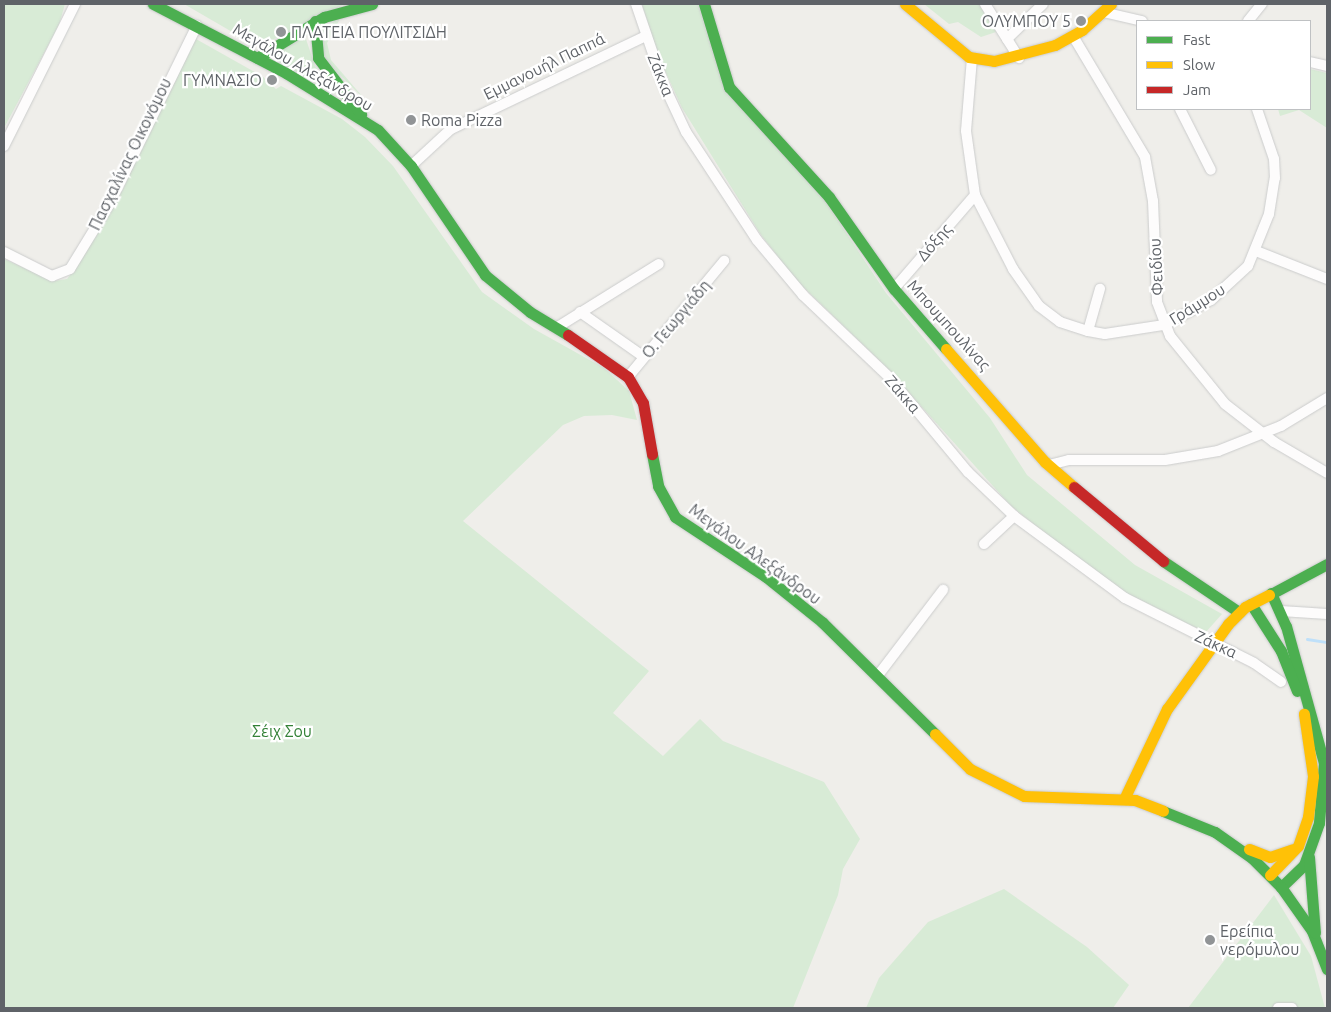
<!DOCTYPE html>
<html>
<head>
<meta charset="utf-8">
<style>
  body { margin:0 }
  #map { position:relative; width:1331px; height:1012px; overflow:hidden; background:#efeeea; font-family:Ubuntu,sans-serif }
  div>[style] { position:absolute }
  .green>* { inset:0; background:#d8ebd6 }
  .stream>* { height:3px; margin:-1.5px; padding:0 1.5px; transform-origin:1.5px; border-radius:1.5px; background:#bfe0f9 }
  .roads { filter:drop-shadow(0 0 1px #cbcccc) drop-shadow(0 0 1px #cbcccc) }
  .street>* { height:10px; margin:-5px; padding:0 5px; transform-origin:5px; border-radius:5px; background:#fdfcfc }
  .fast>* { height:11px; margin:-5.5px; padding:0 5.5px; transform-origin:5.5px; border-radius:5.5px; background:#4caf50 }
  .slow>* { height:11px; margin:-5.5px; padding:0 5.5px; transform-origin:5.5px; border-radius:5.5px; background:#ffc107 }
  .jam>* { height:11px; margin:-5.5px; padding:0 5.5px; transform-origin:5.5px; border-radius:5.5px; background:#c62828 }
  .dots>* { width:14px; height:14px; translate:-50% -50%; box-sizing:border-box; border:2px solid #fff; border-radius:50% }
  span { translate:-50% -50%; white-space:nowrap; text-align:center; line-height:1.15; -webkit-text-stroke:4.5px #fff; paint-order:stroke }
  .poi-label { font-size:16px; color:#5f6368 }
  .right { translate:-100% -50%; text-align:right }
  .left { translate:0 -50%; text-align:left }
  .street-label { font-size:16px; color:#5f6368 }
  .park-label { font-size:16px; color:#348238 }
  .frame { position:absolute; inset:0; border:5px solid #5f6368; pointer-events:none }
  .legend { position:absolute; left:1136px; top:20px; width:175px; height:90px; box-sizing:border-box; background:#fff; border:1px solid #bfc1c3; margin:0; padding:6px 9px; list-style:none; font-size:15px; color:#5f6368 }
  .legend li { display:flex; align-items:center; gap:10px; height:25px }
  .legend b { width:25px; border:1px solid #bfc1c3 }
</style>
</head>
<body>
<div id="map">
  <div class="green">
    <div style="clip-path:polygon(4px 4px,65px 4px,59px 25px,4px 128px)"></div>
    <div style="clip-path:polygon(184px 4px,345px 4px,258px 47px)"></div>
    <div style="clip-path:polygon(642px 4px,698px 4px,720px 76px,813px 183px,886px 293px,990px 418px,1027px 475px,1135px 565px,1222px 614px,1206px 632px,1124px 596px,1011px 506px,884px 365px,797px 281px,761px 235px,682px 108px,656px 51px)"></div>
    <div style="clip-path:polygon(924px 4px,979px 4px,996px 32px,981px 37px,958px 22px,949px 24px)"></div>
    <div style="clip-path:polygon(341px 17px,327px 43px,331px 60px,368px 103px,323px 58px,323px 28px)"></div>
    <div style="clip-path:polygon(305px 36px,315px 66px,335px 93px,270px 57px)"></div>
    <div style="clip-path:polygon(196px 39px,262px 76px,276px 89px,281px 86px,342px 119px,365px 137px,393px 166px,482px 292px,534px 329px,604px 368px,629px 391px,637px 420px,612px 415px,584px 416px,563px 425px,463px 521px,649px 671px,613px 713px,663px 756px,700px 719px,723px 741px,824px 782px,860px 839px,843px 869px,838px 895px,793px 1008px,4px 1008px,4px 259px,54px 281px,67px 279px,75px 269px,123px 189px,189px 45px)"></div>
    <div style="clip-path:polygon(1310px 69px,1327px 73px,1327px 128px,1299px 110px,1280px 116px,1278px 109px,1310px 109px)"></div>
    <div style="clip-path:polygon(1004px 889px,1087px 947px,1129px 985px,1113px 1008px,866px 1008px,879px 978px,928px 922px)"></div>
    <div style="clip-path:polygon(1274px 895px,1311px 956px,1325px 1008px,1188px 1008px)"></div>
  </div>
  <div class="stream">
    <div style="left:1307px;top:639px;width:20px;rotate:9deg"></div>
  </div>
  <div class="roads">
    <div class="street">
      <div style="left:636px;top:4px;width:83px;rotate:71.1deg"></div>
      <div style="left:663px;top:83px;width:54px;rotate:64.9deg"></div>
      <div style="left:686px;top:132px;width:129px;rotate:56.7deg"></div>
      <div style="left:757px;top:240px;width:72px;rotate:50.1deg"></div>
      <div style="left:803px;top:295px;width:119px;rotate:43.6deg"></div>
      <div style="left:889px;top:377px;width:124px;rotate:50.3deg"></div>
      <div style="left:968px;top:472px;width:64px;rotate:43.7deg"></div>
      <div style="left:1014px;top:516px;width:138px;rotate:36.5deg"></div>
      <div style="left:1125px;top:598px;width:144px;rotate:26.7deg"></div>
      <div style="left:1254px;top:663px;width:33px;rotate:35deg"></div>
      <div style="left:985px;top:4px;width:64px;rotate:57.8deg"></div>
      <div style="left:1103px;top:12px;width:40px;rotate:13deg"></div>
      <div style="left:1248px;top:21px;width:22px;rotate:-51deg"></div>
      <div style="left:1073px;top:36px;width:141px;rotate:59.2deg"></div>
      <div style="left:1145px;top:157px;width:45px;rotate:79.7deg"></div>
      <div style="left:1153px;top:201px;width:101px;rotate:87.7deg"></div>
      <div style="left:1157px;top:302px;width:36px;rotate:69deg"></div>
      <div style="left:1170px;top:336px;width:87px;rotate:51deg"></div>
      <div style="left:1225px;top:404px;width:62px;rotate:37.8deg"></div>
      <div style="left:1274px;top:442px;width:61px;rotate:30.3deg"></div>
      <div style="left:1007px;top:39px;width:50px;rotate:-44.2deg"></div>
      <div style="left:972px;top:58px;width:73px;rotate:94.7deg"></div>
      <div style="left:966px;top:131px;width:65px;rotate:82deg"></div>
      <div style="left:975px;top:195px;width:83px;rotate:62.8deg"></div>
      <div style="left:1013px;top:269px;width:45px;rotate:54.9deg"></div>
      <div style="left:1039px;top:306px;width:26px;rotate:37deg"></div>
      <div style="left:1060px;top:322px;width:29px;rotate:18deg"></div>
      <div style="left:1088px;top:331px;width:17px;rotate:10deg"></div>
      <div style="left:1105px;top:334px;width:60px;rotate:-8.7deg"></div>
      <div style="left:1164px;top:325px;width:53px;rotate:-28deg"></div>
      <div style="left:1211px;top:300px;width:50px;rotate:-42.6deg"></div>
      <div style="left:1248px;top:266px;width:56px;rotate:-68deg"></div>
      <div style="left:1269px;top:214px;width:36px;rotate:-81deg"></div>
      <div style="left:1275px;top:178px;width:19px;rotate:-93deg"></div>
      <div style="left:1274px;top:159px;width:53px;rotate:-108.8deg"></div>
      <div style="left:1310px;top:62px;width:17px;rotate:13deg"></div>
      <div style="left:1180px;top:109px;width:68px;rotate:63.1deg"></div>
      <div style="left:4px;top:146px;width:159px;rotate:-63.4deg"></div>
      <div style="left:411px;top:166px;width:54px;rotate:-42.8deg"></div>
      <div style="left:451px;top:129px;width:216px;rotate:-25.5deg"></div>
      <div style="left:1256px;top:251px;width:76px;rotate:21.5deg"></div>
      <div style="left:4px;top:252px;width:54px;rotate:26.6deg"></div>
      <div style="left:52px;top:276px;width:19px;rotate:-21deg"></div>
      <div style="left:70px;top:269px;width:75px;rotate:-58.6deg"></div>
      <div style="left:109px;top:205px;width:200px;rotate:-63.9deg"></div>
      <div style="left:894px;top:289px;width:124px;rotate:-49.2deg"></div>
      <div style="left:580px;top:312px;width:78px;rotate:35.1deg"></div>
      <div style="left:556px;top:328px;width:121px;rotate:-31.9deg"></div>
      <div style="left:1088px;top:331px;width:44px;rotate:-74.1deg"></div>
      <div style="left:628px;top:377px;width:151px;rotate:-50.4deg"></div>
      <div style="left:1049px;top:465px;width:21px;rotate:-14deg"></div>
      <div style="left:1069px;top:460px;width:96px"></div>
      <div style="left:1165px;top:460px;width:54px;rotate:-9.6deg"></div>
      <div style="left:1218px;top:451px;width:68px;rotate:-21.6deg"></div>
      <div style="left:1281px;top:426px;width:54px;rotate:-31.3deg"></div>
      <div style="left:984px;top:544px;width:41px;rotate:-43deg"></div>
      <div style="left:1281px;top:611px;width:46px;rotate:3.7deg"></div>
      <div style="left:879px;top:674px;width:106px;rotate:-52.7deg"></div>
      <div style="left:1278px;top:1008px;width:14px"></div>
    </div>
    <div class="fast">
      <div style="left:153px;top:4px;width:150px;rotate:27.4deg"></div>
      <div style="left:286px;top:73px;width:108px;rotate:31.8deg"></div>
      <div style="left:378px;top:130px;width:49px;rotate:47.5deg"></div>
      <div style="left:411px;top:166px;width:132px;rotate:55.8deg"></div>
      <div style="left:485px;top:275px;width:58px;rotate:39.4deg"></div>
      <div style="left:530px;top:312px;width:44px;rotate:31.2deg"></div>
      <div style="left:704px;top:4px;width:87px;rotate:73.2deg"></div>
      <div style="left:729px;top:87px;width:149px;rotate:47.7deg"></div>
      <div style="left:829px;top:197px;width:113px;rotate:54.8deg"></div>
      <div style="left:894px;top:289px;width:79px;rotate:49.1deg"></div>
      <div style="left:315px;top:21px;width:37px;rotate:85deg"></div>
      <div style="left:318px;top:58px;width:71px;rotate:52.5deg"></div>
      <div style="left:257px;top:58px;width:79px;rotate:-31.5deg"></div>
      <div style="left:324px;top:17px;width:50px;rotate:-15.2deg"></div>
      <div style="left:652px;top:454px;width:33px;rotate:79deg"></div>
      <div style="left:658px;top:486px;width:35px;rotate:61deg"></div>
      <div style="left:675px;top:517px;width:109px;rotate:33.4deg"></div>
      <div style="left:766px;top:577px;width:72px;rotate:38.8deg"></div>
      <div style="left:822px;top:622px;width:159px;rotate:44.7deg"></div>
      <div style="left:1163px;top:561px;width:92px;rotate:33.9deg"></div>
      <div style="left:1271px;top:593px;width:36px;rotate:66deg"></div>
      <div style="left:1286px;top:626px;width:142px;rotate:74.5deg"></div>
      <div style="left:1324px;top:763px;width:60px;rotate:94.8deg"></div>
      <div style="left:1319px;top:823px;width:45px;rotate:109.7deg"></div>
      <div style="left:1304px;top:865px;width:32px;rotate:136deg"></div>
      <div style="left:1269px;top:595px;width:66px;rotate:-28.1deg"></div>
      <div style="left:1251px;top:604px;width:56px;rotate:57.4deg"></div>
      <div style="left:1281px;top:651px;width:43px;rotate:68.2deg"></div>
      <div style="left:1163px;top:811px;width:56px;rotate:22deg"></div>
      <div style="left:1215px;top:832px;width:45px;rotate:35.1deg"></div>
      <div style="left:1252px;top:858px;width:41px;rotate:45deg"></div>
      <div style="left:1281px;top:887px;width:54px;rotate:54.8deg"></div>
      <div style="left:1312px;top:931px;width:41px;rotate:68.5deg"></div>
      <div style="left:1309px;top:857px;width:76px;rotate:85.5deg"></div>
    </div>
    <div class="slow">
      <div style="left:905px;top:4px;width:83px;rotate:39.6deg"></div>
      <div style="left:969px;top:57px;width:25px;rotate:9deg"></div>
      <div style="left:994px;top:61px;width:63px;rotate:-14.7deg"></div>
      <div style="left:1055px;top:45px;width:31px;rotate:-29deg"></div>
      <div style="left:1082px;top:30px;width:39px;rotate:-42deg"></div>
      <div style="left:946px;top:349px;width:150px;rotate:48.8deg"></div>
      <div style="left:1045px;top:462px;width:38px;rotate:41deg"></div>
      <div style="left:935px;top:734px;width:49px;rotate:45deg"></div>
      <div style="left:970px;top:769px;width:60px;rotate:26.6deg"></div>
      <div style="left:1024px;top:796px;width:111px;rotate:2.1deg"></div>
      <div style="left:1135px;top:800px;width:30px;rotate:21deg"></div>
      <div style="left:1124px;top:799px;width:100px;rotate:-64.5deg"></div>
      <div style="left:1167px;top:709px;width:105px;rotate:-54.3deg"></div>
      <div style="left:1228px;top:624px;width:24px;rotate:-45deg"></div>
      <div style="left:1245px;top:607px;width:27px;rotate:-27deg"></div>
      <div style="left:1249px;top:849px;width:22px;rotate:21deg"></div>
      <div style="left:1270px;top:857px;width:24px;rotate:-19deg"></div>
      <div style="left:1270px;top:875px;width:40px;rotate:-46deg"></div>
      <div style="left:1298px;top:846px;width:31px;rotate:-71deg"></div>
      <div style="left:1308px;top:817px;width:41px;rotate:-83deg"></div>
      <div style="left:1313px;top:776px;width:63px;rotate:-98.3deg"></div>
    </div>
    <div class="jam">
      <div style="left:568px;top:335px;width:73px;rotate:35deg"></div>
      <div style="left:628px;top:377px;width:30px;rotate:60deg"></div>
      <div style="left:643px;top:403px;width:52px;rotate:80deg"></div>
      <div style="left:1074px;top:487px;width:116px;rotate:39.7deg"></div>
    </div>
  </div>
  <div class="dots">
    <div style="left:1081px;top:21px;background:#919496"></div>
    <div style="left:281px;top:32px;background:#919496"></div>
    <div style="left:272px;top:80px;background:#919496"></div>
    <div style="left:411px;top:120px;background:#919496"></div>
    <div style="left:1210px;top:940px;background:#919496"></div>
  </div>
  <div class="poi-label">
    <span class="right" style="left:1071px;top:21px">ΟΛΥΜΠΟΥ 5</span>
    <span class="left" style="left:291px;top:32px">ΠΛΑΤΕΙΑ ΠΟΥΛΙΤΣΙΔΗ</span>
    <span class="right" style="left:262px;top:80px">ΓΥΜΝΑΣΙΟ</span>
    <span class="left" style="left:421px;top:120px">Roma Pizza</span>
    <span class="left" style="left:1220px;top:940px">Ερείπια<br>νερόμυλου</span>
  </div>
  <div class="street-label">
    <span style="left:544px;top:66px;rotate:-26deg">Εμμανουήλ Παππά</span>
    <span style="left:303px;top:67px;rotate:30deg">Μεγάλου Αλεξάνδρου</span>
    <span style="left:661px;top:75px;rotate:68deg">Ζάκκα</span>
    <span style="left:130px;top:154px;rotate:-64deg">Πασχαλίνας Οικονόμου</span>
    <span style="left:934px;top:242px;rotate:-49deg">Δόξης</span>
    <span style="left:1156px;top:267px;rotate:-93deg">Φειδίου</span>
    <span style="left:1197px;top:304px;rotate:-32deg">Γράμμου</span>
    <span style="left:676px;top:319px;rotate:-50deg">Ο. Γεωργιάδη</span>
    <span style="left:949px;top:325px;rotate:48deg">Μπουμπουλίνας</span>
    <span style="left:903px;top:394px;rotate:49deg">Ζάκκα</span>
    <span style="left:755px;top:554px;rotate:36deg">Μεγάλου Αλεξάνδρου</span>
    <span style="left:1216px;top:644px;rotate:25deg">Ζάκκα</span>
  </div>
  <div class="park-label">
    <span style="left:282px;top:731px">Σέιχ Σου</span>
  </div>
  <div class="frame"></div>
  <ul class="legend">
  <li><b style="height:6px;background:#4caf50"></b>Fast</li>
  <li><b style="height:6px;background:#ffc107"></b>Slow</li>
  <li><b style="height:6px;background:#c62828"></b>Jam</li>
  </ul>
</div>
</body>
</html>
